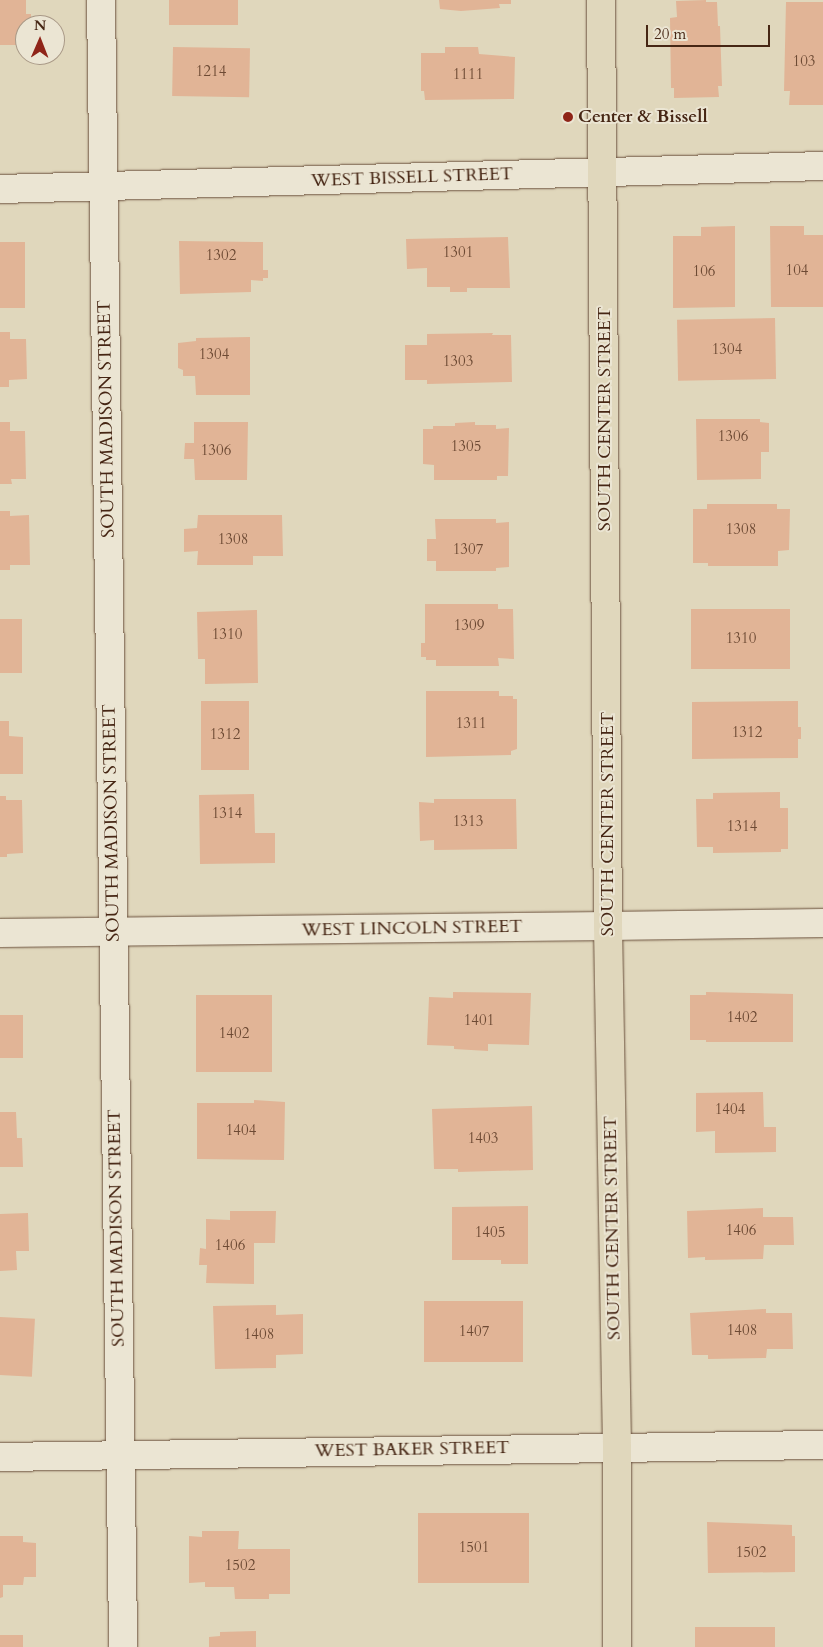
<!DOCTYPE html>
<html>
<head>
<meta charset="utf-8">
<style>
  body { margin:0 }
  #map { position:relative; width:823px; height:1647px; overflow:hidden; background:#e0d7bc; font-family:Cardo,serif }
  div>[style] { position:absolute }
  .building>* { inset:0; background:#e1b496; transform-origin:0 0 }
  .roads { filter:drop-shadow(0 0 1px #6c523e) drop-shadow(0 0 1px #6c523e) }
  .street>* { height:28px; margin:-14px; padding:0 14px; transform-origin:14px; border-radius:14px; background:#ebe5d3 }
  .secondary>* { height:28px; margin:-14px; padding:0 14px; transform-origin:14px; border-radius:14px; background:#ebe5d3 }
  .primary>* { height:28px; margin:-14px; padding:0 14px; transform-origin:14px; border-radius:14px; background:#e0d7bc }
  .dots>* { width:14px; height:14px; translate:-50% -50%; box-sizing:border-box; border:2px solid #ebe5d3; border-radius:50% }
  span { translate:-50% -50%; white-space:nowrap; text-align:center; line-height:1.15; -webkit-text-stroke:4px #ebe5d3; paint-order:stroke }
  .number-label { font-size:15px; color:#6d4a34 }
  .number-label span { -webkit-text-stroke-width:0 }
  .poi-label { font-size:18px; color:#462614; font-weight:700 }
  .left { translate:0 -50%; text-align:left }
  .street-label { font-size:18px; color:#462614 }
  .north { position:absolute; left:15px; top:15px; width:50px; height:50px; box-sizing:border-box; background:#ebe5d3; border:1px solid #a99987; border-radius:50%; rotate:1deg; font-size:14px; font-weight:700; line-height:20px; text-align:center; color:#462614 }
  .north::after { content:''; display:block; margin:auto; width:18px; height:22px; background:#8f2418; clip-path:polygon(50% 0,100% 100%,50% 72%,0 100%) }
  .scale { position:absolute; left:646px; top:25px; width:124px; height:22px; box-sizing:border-box; border:2px solid #462614; border-top:0; padding-left:6px; font-size:15px; line-height:18px; white-space:nowrap; color:#462614; -webkit-text-stroke:4px #ebe5d3; paint-order:stroke }
</style>
</head>
<body>
<div id="map">
  <div class="building">
    <div style="clip-path:polygon(0 0,26px 0,26px 14px,31px 14px,31px 25px,25px 25px,25px 45px,0 45px)"></div>
    <div style="left:169px;top:0;width:69px;height:25px"></div>
    <div style="clip-path:polygon(439px 0,511px 0,511px 4px,499px 4px,500px 8px,461px 11px,440px 9px)"></div>
    <div style="clip-path:polygon(706px 0,706px 2px,717px 2px,718px 26px,720px 26px,722px 86px,718px 86px,719px 97px,674px 98px,674px 88px,671px 88px,670px 18px,677px 17px,676px 1px)"></div>
    <div style="clip-path:polygon(786px 2px,823px 2px,823px 105px,789px 105px,790px 91px,784px 91px)"></div>
    <div style="left:173px;top:47px;width:77px;height:49px;rotate:1deg"></div>
    <div style="clip-path:polygon(445px 47px,478px 47px,479px 54px,515px 57px,514px 99px,425px 100px,424px 91px,421px 91px,421px 53px,445px 53px)"></div>
    <div style="clip-path:polygon(735px 226px,735px 307px,673px 308px,673px 236px,701px 236px,701px 227px)"></div>
    <div style="clip-path:polygon(770px 226px,804px 226px,804px 235px,823px 235px,823px 307px,771px 307px)"></div>
    <div style="clip-path:polygon(508px 237px,510px 288px,467px 288px,467px 292px,450px 292px,450px 287px,427px 287px,427px 268px,407px 269px,406px 239px)"></div>
    <div style="clip-path:polygon(179px 241px,263px 242px,263px 270px,268px 270px,268px 278px,263px 278px,263px 281px,251px 280px,251px 292px,180px 294px)"></div>
    <div style="left:0;top:242px;width:25px;height:66px"></div>
    <div style="left:775px;top:318px;width:61px;height:98px;rotate:89deg"></div>
    <div style="clip-path:polygon(0 332px,10px 332px,10px 339px,26px 339px,27px 379px,9px 380px,9px 387px,0 387px)"></div>
    <div style="clip-path:polygon(493px 333px,492px 335px,511px 335px,512px 382px,427px 384px,427px 380px,405px 380px,405px 345px,427px 345px,427px 334px)"></div>
    <div style="clip-path:polygon(250px 337px,250px 395px,196px 395px,195px 376px,183px 376px,183px 370px,178px 368px,178px 343px,196px 341px,196px 338px)"></div>
    <div style="clip-path:polygon(696px 419px,760px 419px,760px 422px,769px 423px,769px 452px,761px 452px,761px 479px,697px 480px)"></div>
    <div style="clip-path:polygon(0 422px,10px 422px,10px 431px,25px 431px,26px 479px,11px 479px,12px 484px,0 484px)"></div>
    <div style="clip-path:polygon(194px 422px,248px 422px,247px 480px,195px 480px,194px 459px,184px 459px,185px 443px,194px 443px)"></div>
    <div style="clip-path:polygon(475px 422px,475px 425px,496px 425px,496px 429px,509px 428px,508px 476px,497px 476px,497px 480px,434px 480px,434px 465px,423px 464px,423px 429px,433px 429px,433px 426px,455px 426px,455px 423px)"></div>
    <div style="clip-path:polygon(707px 504px,777px 504px,777px 509px,790px 509px,789px 550px,778px 551px,778px 566px,708px 566px,708px 563px,693px 563px,693px 509px,707px 509px)"></div>
    <div style="clip-path:polygon(0 511px,10px 511px,10px 516px,29px 515px,30px 565px,10px 565px,10px 570px,0 570px)"></div>
    <div style="clip-path:polygon(198px 515px,282px 515px,283px 556px,253px 556px,253px 565px,197px 565px,198px 551px,184px 552px,184px 529px,197px 528px)"></div>
    <div style="clip-path:polygon(435px 519px,496px 519px,496px 523px,509px 522px,509px 567px,496px 568px,496px 571px,436px 571px,436px 561px,427px 561px,427px 539px,436px 539px)"></div>
    <div style="clip-path:polygon(425px 604px,498px 604px,498px 609px,513px 609px,514px 659px,498px 658px,499px 666px,436px 666px,436px 660px,426px 660px,426px 657px,421px 657px,421px 643px,425px 643px)"></div>
    <div style="left:790px;top:609px;width:60px;height:99px;rotate:90deg"></div>
    <div style="clip-path:polygon(257px 610px,258px 683px,205px 684px,205px 659px,198px 659px,197px 612px)"></div>
    <div style="left:0;top:619px;width:22px;height:54px"></div>
    <div style="clip-path:polygon(426px 691px,499px 691px,499px 696px,513px 696px,513px 699px,517px 699px,517px 749px,511px 751px,511px 755px,426px 757px)"></div>
    <div style="left:201px;top:701px;width:48px;height:69px"></div>
    <div style="clip-path:polygon(798px 701px,798px 727px,801px 727px,801px 739px,798px 739px,798px 758px,692px 759px,692px 702px)"></div>
    <div style="clip-path:polygon(0 721px,9px 721px,9px 736px,23px 737px,23px 774px,0 774px)"></div>
    <div style="clip-path:polygon(780px 792px,780px 808px,788px 808px,788px 849px,781px 849px,781px 852px,713px 853px,713px 847px,697px 847px,696px 799px,713px 799px,713px 793px)"></div>
    <div style="clip-path:polygon(254px 794px,255px 833px,275px 833px,275px 863px,200px 864px,199px 795px)"></div>
    <div style="clip-path:polygon(0 796px,6px 796px,6px 800px,22px 800px,23px 853px,7px 854px,7px 857px,0 857px)"></div>
    <div style="clip-path:polygon(434px 799px,516px 799px,517px 849px,434px 850px,434px 840px,420px 841px,419px 802px,434px 803px)"></div>
    <div style="clip-path:polygon(453px 992px,531px 993px,529px 1045px,488px 1044px,488px 1051px,454px 1049px,454px 1046px,427px 1045px,429px 997px,453px 998px)"></div>
    <div style="clip-path:polygon(706px 992px,793px 994px,793px 1042px,706px 1042px,706px 1040px,690px 1040px,690px 995px,706px 995px)"></div>
    <div style="left:272px;top:995px;width:77px;height:76px;rotate:90deg"></div>
    <div style="left:0;top:1015px;width:23px;height:43px"></div>
    <div style="clip-path:polygon(763px 1092px,764px 1127px,776px 1127px,776px 1152px,715px 1153px,715px 1131px,696px 1132px,696px 1093px)"></div>
    <div style="clip-path:polygon(254px 1100px,285px 1102px,284px 1160px,197px 1159px,197px 1103px,254px 1103px)"></div>
    <div style="clip-path:polygon(532px 1106px,533px 1170px,458px 1172px,458px 1169px,434px 1169px,432px 1109px)"></div>
    <div style="clip-path:polygon(0 1112px,16px 1112px,17px 1138px,22px 1138px,23px 1167px,0 1167px)"></div>
    <div style="clip-path:polygon(528px 1206px,528px 1264px,501px 1264px,501px 1260px,452px 1260px,452px 1207px)"></div>
    <div style="clip-path:polygon(763px 1208px,763px 1217px,793px 1217px,794px 1245px,764px 1245px,763px 1259px,705px 1260px,705px 1257px,688px 1258px,687px 1211px)"></div>
    <div style="clip-path:polygon(230px 1211px,276px 1211px,275px 1243px,254px 1243px,254px 1284px,206px 1283px,207px 1265px,199px 1265px,200px 1248px,206px 1249px,206px 1219px,230px 1220px)"></div>
    <div style="clip-path:polygon(28px 1213px,29px 1251px,16px 1251px,17px 1270px,0 1271px,0 1214px)"></div>
    <div style="left:523px;top:1301px;width:61px;height:99px;rotate:90deg"></div>
    <div style="clip-path:polygon(276px 1305px,276px 1315px,303px 1314px,303px 1354px,276px 1355px,276px 1368px,215px 1369px,213px 1306px)"></div>
    <div style="clip-path:polygon(766px 1309px,766px 1313px,792px 1313px,793px 1349px,767px 1349px,766px 1358px,708px 1359px,708px 1355px,692px 1355px,690px 1313px)"></div>
    <div style="left:0;top:1317px;width:35px;height:58px;rotate:3deg"></div>
    <div style="left:529px;top:1513px;width:70px;height:111px;rotate:90deg"></div>
    <div style="clip-path:polygon(707px 1522px,792px 1525px,792px 1536px,795px 1536px,795px 1572px,708px 1573px)"></div>
    <div style="clip-path:polygon(202px 1531px,239px 1531px,238px 1549px,290px 1549px,290px 1594px,269px 1594px,269px 1599px,235px 1599px,234px 1587px,205px 1587px,205px 1582px,189px 1583px,189px 1536px,202px 1537px)"></div>
    <div style="clip-path:polygon(0 1536px,23px 1536px,23px 1542px,36px 1543px,36px 1577px,24px 1577px,23px 1585px,3px 1585px,3px 1597px,0 1598px)"></div>
    <div style="left:775px;top:1627px;width:20px;height:80px;rotate:90deg"></div>
    <div style="clip-path:polygon(256px 1631px,256px 1647px,209px 1647px,209px 1637px,220px 1636px,220px 1632px)"></div>
    <div style="left:0;top:1635px;width:23px;height:12px"></div>
  </div>
  <div class="roads">
    <div class="street">
      <div style="left:101px;top:0;width:1647px;rotate:89.23deg"></div>
      <div style="left:0;top:189px;width:823px;rotate:-1.6deg"></div>
      <div style="left:0;top:933px;width:608px;rotate:-0.66deg"></div>
      <div style="left:0;top:1457px;width:823px;rotate:-0.84deg"></div>
    </div>
    <div class="secondary">
      <div style="left:608px;top:926px;width:215px;rotate:-0.8deg"></div>
    </div>
    <div class="primary">
      <div style="left:601px;top:0;width:926px;rotate:89.57deg"></div>
      <div style="left:608px;top:926px;width:522px;rotate:89.01deg"></div>
      <div style="left:617px;top:1448px;width:199px;rotate:90deg"></div>
    </div>
  </div>
  <div class="dots">
    <div style="left:568px;top:117px;background:#8f2418"></div>
  </div>
  <div class="number-label">
    <span style="left:804px;top:62px">103</span>
    <span style="left:211px;top:72px">1214</span>
    <span style="left:468px;top:75px">1111</span>
    <span style="left:458px;top:253px">1301</span>
    <span style="left:221px;top:256px">1302</span>
    <span style="left:797px;top:271px">104</span>
    <span style="left:704px;top:272px">106</span>
    <span style="left:727px;top:350px">1304</span>
    <span style="left:214px;top:355px">1304</span>
    <span style="left:458px;top:362px">1303</span>
    <span style="left:733px;top:437px">1306</span>
    <span style="left:466px;top:447px">1305</span>
    <span style="left:216px;top:451px">1306</span>
    <span style="left:741px;top:530px">1308</span>
    <span style="left:233px;top:540px">1308</span>
    <span style="left:468px;top:550px">1307</span>
    <span style="left:469px;top:626px">1309</span>
    <span style="left:227px;top:635px">1310</span>
    <span style="left:741px;top:639px">1310</span>
    <span style="left:471px;top:724px">1311</span>
    <span style="left:747px;top:733px">1312</span>
    <span style="left:225px;top:735px">1312</span>
    <span style="left:227px;top:814px">1314</span>
    <span style="left:468px;top:822px">1313</span>
    <span style="left:742px;top:827px">1314</span>
    <span style="left:742px;top:1018px">1402</span>
    <span style="left:479px;top:1021px">1401</span>
    <span style="left:234px;top:1034px">1402</span>
    <span style="left:730px;top:1110px">1404</span>
    <span style="left:241px;top:1131px">1404</span>
    <span style="left:483px;top:1139px">1403</span>
    <span style="left:741px;top:1231px">1406</span>
    <span style="left:490px;top:1233px">1405</span>
    <span style="left:230px;top:1246px">1406</span>
    <span style="left:742px;top:1331px">1408</span>
    <span style="left:474px;top:1332px">1407</span>
    <span style="left:259px;top:1335px">1408</span>
    <span style="left:474px;top:1548px">1501</span>
    <span style="left:751px;top:1553px">1502</span>
    <span style="left:240px;top:1566px">1502</span>
  </div>
  <div class="poi-label">
    <span class="left" style="left:578px;top:117px">Center &amp; Bissell</span>
  </div>
  <div class="street-label">
    <span style="left:412px;top:178px;rotate:-2deg">WEST BISSELL STREET</span>
    <span style="left:107px;top:419px;rotate:-91deg">SOUTH MADISON STREET</span>
    <span style="left:605px;top:419px;rotate:-90deg">SOUTH CENTER STREET</span>
    <span style="left:112px;top:823px;rotate:-91deg">SOUTH MADISON STREET</span>
    <span style="left:608px;top:824px;rotate:-90deg">SOUTH CENTER STREET</span>
    <span style="left:412px;top:929px;rotate:-1deg">WEST LINCOLN STREET</span>
    <span style="left:117px;top:1228px;rotate:-91deg">SOUTH MADISON STREET</span>
    <span style="left:613px;top:1228px;rotate:-91deg">SOUTH CENTER STREET</span>
    <span style="left:412px;top:1450px;rotate:-1deg">WEST BAKER STREET</span>
  </div>
  <div class="north">N</div>
  <div class="scale">20 m</div>
</div>
</body>
</html>
